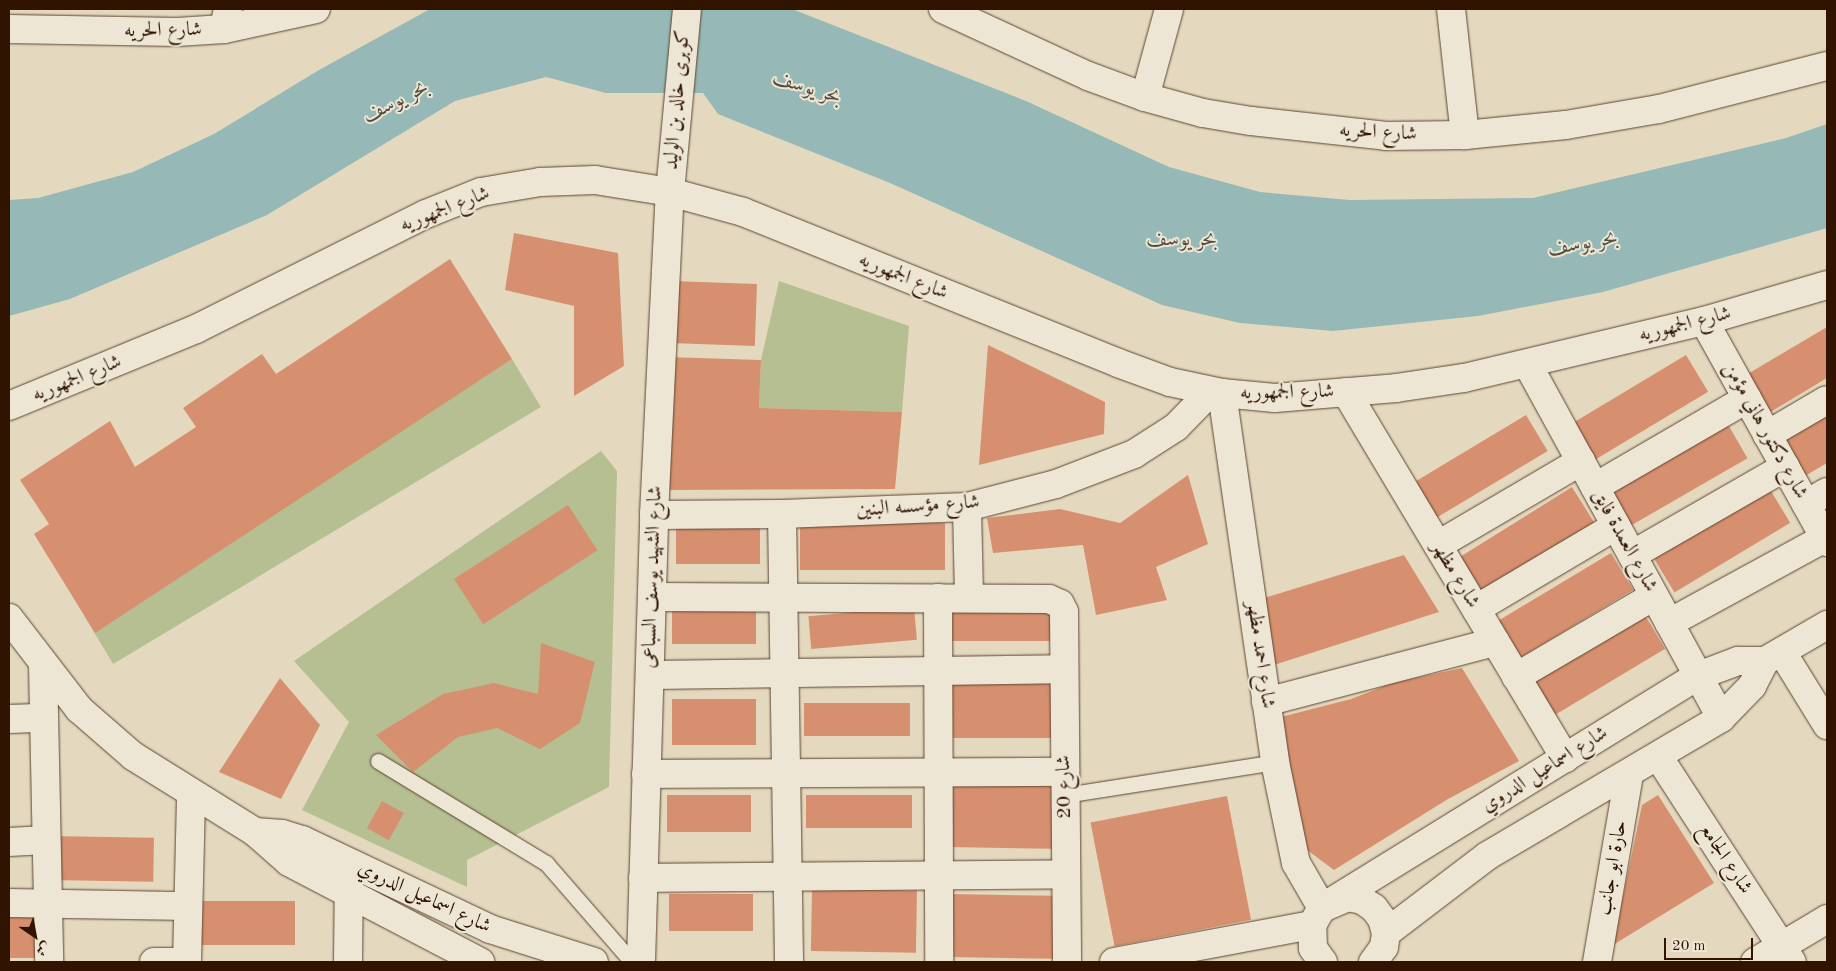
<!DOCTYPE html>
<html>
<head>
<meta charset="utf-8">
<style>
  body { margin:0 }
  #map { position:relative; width:1836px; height:971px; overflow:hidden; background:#e4d9bf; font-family:"Old Standard TT",Amiri,serif }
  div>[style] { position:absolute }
  .green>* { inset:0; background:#b5bf91; transform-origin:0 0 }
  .water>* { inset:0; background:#96b9b7 }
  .building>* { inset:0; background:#d7906f; transform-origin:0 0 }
  .roads { filter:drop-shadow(0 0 1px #5d4430) drop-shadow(0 0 1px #5d4430) }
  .lane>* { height:15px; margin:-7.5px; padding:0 7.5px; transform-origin:7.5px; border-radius:7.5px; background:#ede6d5 }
  .street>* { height:28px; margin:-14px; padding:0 14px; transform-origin:14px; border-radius:14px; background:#ede6d5 }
  .secondary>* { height:28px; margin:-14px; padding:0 14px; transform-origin:14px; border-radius:14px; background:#ede6d5 }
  span { translate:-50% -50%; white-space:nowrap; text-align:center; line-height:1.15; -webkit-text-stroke:4px #ede6d5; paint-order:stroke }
  .street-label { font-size:20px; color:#301300 }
  .water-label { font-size:21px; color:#544d40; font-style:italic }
  .frame { position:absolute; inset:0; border:10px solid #301300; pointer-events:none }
  .north { position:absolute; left:10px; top:911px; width:50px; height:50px; -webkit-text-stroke:4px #ede6d5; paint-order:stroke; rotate:147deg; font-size:14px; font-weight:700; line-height:20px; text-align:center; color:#301300 }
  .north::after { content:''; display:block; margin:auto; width:18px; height:22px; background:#301300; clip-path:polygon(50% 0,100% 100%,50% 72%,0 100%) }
  .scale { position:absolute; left:1664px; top:938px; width:89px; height:22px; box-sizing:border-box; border:2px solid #301300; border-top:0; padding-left:6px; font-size:15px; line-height:18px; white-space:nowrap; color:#301300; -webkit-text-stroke:4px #ede6d5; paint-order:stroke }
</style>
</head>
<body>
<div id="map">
  <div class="green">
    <div style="clip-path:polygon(779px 281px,909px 326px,902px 412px,759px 408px,761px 360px)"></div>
    <div style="left:512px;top:359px;width:56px;height:499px;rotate:59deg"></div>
    <div style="clip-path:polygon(601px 451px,617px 471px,609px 787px,467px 860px,467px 887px,302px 810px,349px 722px,294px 661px)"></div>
  </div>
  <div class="water">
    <div style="clip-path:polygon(430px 9px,792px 9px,1026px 101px,1169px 167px,1260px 192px,1350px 200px,1533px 198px,1786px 138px,1827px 124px,1827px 228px,1603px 292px,1478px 316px,1333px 331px,1240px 323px,1162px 305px,890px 183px,718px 114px,703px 93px,606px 93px,546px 77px,455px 101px,267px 215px,70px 299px,9px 316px,9px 200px,38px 198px,133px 172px,214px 134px,319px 70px)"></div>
  </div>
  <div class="building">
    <div style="clip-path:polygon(514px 233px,618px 253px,624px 366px,574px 396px,574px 306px,505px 290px)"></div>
    <div style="clip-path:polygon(450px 259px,512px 359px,95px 633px,34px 534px,49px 524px,20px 480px,110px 421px,135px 467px,196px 427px,183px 408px,262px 354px,276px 374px)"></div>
    <div style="left:757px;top:284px;width:62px;height:78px;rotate:92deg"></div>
    <div style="clip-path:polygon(1827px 327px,1827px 378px,1769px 413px,1746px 375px)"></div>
    <div style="clip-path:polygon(988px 345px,1105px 402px,1104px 434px,979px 465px)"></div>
    <div style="left:1686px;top:355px;width:43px;height:134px;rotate:59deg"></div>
    <div style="clip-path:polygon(667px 357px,761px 360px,759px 408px,902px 412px,895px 489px,670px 490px)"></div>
    <div style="clip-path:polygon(1827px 412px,1827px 463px,1805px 476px,1782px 438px)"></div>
    <div style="left:1526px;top:415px;width:42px;height:135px;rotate:59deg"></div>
    <div style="left:1726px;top:421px;width:43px;height:135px;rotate:60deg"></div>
    <div style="clip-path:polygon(1188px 475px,1208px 544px,1156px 567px,1167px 600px,1096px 615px,1083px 545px,993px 553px,987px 518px,1060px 509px,1120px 523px)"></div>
    <div style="left:1768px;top:486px;width:43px;height:135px;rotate:59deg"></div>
    <div style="left:1572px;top:487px;width:44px;height:135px;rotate:58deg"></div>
    <div style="left:568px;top:505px;width:54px;height:136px;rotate:57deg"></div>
    <div style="left:800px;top:523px;width:145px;height:47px"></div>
    <div style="left:676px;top:527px;width:84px;height:37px"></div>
    <div style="left:1611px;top:553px;width:43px;height:135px;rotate:59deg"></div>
    <div style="clip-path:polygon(1404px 555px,1439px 612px,1268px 667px,1261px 599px)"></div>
    <div style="left:672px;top:606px;width:84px;height:38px"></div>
    <div style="left:914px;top:607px;width:33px;height:106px;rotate:85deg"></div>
    <div style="left:1053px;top:609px;width:32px;height:107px;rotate:90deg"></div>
    <div style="left:1643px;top:612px;width:43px;height:134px;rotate:59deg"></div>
    <div style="clip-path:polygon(541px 643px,595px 662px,580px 723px,540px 749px,497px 728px,458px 737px,413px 772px,376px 735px,443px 694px,494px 683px,538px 694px)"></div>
    <div style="clip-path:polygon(1462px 668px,1519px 761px,1448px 799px,1334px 870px,1291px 838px,1277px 718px,1351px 699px,1392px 683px)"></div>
    <div style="clip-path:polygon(280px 678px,320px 725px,281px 799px,219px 772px)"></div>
    <div style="left:951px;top:683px;width:103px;height:55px"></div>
    <div style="left:672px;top:699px;width:84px;height:46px"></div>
    <div style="left:804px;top:703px;width:106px;height:33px"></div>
    <div style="left:948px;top:784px;width:105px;height:63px;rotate:1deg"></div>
    <div style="left:667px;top:795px;width:84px;height:37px"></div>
    <div style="left:806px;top:795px;width:106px;height:33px"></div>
    <div style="clip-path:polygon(1658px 795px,1714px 883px,1613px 945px,1642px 805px)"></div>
    <div style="left:1227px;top:796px;width:126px;height:139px;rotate:79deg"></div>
    <div style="left:382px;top:801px;width:25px;height:31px;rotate:29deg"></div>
    <div style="left:49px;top:836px;width:105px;height:44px;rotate:1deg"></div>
    <div style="left:812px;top:889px;width:105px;height:62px;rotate:1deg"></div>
    <div style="left:669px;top:894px;width:84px;height:37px"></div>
    <div style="left:951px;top:894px;width:105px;height:63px;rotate:1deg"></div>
    <div style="left:199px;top:901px;width:96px;height:44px"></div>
    <div style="left:9px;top:915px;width:27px;height:43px"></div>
  </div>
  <div class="roads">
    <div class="lane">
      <div style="left:378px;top:761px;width:197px;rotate:31.3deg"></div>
      <div style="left:546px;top:863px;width:131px;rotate:49deg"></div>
      <div style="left:1065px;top:795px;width:213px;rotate:-8.9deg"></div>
    </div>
    <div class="street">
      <div style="left:1451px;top:9px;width:127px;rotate:83.7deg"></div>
      <div style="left:224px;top:29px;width:20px;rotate:-79deg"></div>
      <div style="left:1145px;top:97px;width:91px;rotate:-74.7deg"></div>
      <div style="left:1704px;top:321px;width:253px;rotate:60.9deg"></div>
      <div style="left:1528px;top:365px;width:402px;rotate:61.3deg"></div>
      <div style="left:1346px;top:392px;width:427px;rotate:59.1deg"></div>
      <div style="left:1222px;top:393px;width:373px;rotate:81.8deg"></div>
      <div style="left:1275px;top:762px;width:103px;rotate:78.3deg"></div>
      <div style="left:1296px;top:863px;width:52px;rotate:60deg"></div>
      <div style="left:1767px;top:435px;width:69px;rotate:-30.3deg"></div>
      <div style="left:1595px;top:487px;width:176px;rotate:-30.1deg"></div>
      <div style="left:1806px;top:504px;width:24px;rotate:-30deg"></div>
      <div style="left:967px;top:507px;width:91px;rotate:88.7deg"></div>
      <div style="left:782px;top:514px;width:448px;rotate:89.1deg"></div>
      <div style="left:654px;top:515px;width:128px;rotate:-0.4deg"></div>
      <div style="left:782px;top:514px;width:185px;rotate:-2.2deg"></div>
      <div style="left:967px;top:507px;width:92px;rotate:-14.5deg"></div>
      <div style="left:1056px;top:484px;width:84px;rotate:-21deg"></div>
      <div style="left:1134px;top:454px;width:50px;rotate:-32.7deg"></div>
      <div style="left:1176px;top:427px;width:50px;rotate:-45.8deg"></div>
      <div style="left:1438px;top:545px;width:166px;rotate:-30.4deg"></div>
      <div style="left:1632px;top:555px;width:177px;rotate:-29.9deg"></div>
      <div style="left:652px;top:597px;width:397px;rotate:0.3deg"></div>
      <div style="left:1049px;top:599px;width:12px;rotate:24deg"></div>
      <div style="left:1060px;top:604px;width:9px;rotate:63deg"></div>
      <div style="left:1064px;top:612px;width:350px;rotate:89.5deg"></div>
      <div style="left:938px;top:598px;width:364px;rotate:89.8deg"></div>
      <div style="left:1476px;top:609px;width:163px;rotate:-30.7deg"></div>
      <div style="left:1669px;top:623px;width:178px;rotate:-28.6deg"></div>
      <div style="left:1782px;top:652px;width:86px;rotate:58.3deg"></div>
      <div style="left:43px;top:665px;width:297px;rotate:88.8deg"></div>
      <div style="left:650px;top:675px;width:414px;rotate:-0.8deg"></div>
      <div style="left:1516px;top:677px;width:160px;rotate:-30.4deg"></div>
      <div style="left:1266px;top:702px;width:237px;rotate:-14.7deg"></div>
      <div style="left:9px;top:719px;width:35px;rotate:-2deg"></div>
      <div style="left:1658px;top:756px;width:246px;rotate:57deg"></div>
      <div style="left:646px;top:774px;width:419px;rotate:-0.3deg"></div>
      <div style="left:9px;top:842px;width:37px;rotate:-3deg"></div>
      <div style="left:643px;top:878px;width:423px;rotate:-0.5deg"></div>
      <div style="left:9px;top:903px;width:179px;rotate:1deg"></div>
      <div style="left:154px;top:962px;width:33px"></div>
      <div style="left:187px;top:962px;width:167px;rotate:-88.6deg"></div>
      <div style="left:348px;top:962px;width:91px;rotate:-89.4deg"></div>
      <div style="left:1597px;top:962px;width:191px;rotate:-80.3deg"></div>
      <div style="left:1755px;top:962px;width:84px;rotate:-30.8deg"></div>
    </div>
    <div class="secondary">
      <div style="left:943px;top:9px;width:160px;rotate:24.8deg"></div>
      <div style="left:1088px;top:76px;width:61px;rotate:20.2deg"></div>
      <div style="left:1145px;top:97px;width:60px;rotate:15.4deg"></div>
      <div style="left:1203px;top:113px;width:49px;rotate:9.5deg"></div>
      <div style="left:1251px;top:121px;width:136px;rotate:6.3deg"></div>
      <div style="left:1386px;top:136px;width:79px;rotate:-0.7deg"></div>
      <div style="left:1465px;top:135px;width:101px;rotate:-5.7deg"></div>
      <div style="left:1566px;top:125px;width:94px;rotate:-9.8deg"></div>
      <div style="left:1659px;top:109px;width:173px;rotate:-14.4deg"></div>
      <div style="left:9px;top:29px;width:168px;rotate:1deg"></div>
      <div style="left:177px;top:32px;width:47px;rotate:-3.7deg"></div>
      <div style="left:224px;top:29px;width:94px;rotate:-12.3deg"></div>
      <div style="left:9px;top:406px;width:202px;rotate:-22.4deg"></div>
      <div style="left:196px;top:329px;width:257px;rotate:-26.6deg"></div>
      <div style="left:426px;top:214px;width:59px;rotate:-21.8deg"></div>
      <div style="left:481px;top:192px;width:60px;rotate:-9.6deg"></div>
      <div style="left:540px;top:182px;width:55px;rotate:-2.1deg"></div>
      <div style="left:595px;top:180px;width:76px;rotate:9.1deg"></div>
      <div style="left:670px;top:192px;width:76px;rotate:15.3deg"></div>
      <div style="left:743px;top:212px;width:404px;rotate:21.9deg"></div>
      <div style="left:1118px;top:363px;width:55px;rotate:20.1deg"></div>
      <div style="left:1170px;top:382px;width:53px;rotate:11.9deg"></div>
      <div style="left:1222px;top:393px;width:53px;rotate:5.4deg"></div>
      <div style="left:1275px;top:398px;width:121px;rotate:-4.7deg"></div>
      <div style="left:1396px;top:388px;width:69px;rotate:-8.4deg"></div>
      <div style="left:1464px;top:378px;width:247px;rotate:-13.4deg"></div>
      <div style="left:1704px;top:321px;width:128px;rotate:-16.3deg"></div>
      <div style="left:9px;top:618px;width:115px;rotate:52.4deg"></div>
      <div style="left:79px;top:709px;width:72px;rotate:41deg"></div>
      <div style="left:133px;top:756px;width:144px;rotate:31.9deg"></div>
      <div style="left:255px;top:832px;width:45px;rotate:41.4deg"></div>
      <div style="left:289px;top:862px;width:216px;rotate:27.6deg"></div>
      <div style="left:255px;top:832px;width:27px;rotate:4deg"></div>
      <div style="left:282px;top:834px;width:21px;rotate:17deg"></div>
      <div style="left:302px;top:840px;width:208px;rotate:25.3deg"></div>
      <div style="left:490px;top:929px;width:109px;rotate:17.6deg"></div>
      <div style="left:1333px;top:901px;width:429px;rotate:-31.7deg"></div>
      <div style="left:1698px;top:676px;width:43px;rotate:-20.6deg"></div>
      <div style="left:1738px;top:661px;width:27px"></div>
      <div style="left:1765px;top:661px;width:72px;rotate:-30.1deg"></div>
      <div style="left:1386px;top:933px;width:127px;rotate:-37.3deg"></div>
      <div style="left:1487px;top:856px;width:272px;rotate:-30.5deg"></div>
      <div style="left:1721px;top:718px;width:45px;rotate:-45.9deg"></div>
      <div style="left:1752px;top:686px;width:28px;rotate:-63deg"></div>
      <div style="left:641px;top:962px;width:447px;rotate:-88.3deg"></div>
      <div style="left:654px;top:515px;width:323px;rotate:-87.2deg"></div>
      <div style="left:670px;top:192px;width:184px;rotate:-84.7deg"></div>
      <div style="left:1114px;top:962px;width:201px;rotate:-10.6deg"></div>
      <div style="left:1323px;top:962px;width:17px;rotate:-126deg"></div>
      <div style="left:1313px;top:948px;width:23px;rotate:-92deg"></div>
      <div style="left:1312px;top:925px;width:20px;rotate:-60deg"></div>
      <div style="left:1322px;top:908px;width:28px;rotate:-23deg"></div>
      <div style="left:1348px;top:897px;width:14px;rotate:12deg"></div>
      <div style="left:1362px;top:900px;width:14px;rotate:34deg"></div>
      <div style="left:1374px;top:908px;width:14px;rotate:54deg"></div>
      <div style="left:1382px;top:919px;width:15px;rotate:74deg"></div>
      <div style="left:1386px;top:933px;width:14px;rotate:98deg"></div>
      <div style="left:1384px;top:947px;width:19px;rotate:126deg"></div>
    </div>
  </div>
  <div class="street-label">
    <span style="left:163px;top:31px;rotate:-1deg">شارع الحريه</span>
    <span style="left:678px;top:100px;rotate:-85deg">كوبرى خالد بن الوليد</span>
    <span style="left:1378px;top:133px;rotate:3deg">شارع الحريه</span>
    <span style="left:445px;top:210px;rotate:-21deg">شارع الجمهوريه</span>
    <span style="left:903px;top:277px;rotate:22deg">شارع الجمهوريه</span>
    <span style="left:1685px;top:325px;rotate:-14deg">شارع الجمهوريه</span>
    <span style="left:77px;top:379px;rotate:-22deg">شارع الجمهوريه</span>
    <span style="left:1287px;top:393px;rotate:-1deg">شارع الجمهوريه</span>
    <span style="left:1765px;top:431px;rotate:61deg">شارع دكتور هاني مؤمن</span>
    <span style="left:918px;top:507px;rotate:-4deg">شارع مؤسسه البنين</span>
    <span style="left:1624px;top:541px;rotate:61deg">شارع العمدة فايق</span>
    <span style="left:1455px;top:575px;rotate:59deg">شارع مظهر</span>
    <span style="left:653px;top:577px;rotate:-88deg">شارع الشهيد يوسف السباعى</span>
    <span style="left:1260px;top:655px;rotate:82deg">شارع احمد مظهر</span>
    <span style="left:1545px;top:770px;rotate:-32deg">شارع اسماعيل الدروي</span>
    <span style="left:1065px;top:787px;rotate:-91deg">شارع 20</span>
    <span style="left:1725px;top:859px;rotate:57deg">شارع الجامع</span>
    <span style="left:1613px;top:868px;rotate:-80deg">حارة ابو جانب</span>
    <span style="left:424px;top:898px;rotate:25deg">شارع اسماعيل الدروي</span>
  </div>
  <div class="water-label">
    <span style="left:807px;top:88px;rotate:17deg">بحر يوسف</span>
    <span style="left:396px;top:102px;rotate:-27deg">بحر يوسف</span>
    <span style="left:1182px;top:240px">بحر يوسف</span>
    <span style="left:1583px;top:244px;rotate:-10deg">بحر يوسف</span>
  </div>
  <div class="frame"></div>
  <div class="north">ش</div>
  <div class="scale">20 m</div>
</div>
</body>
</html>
